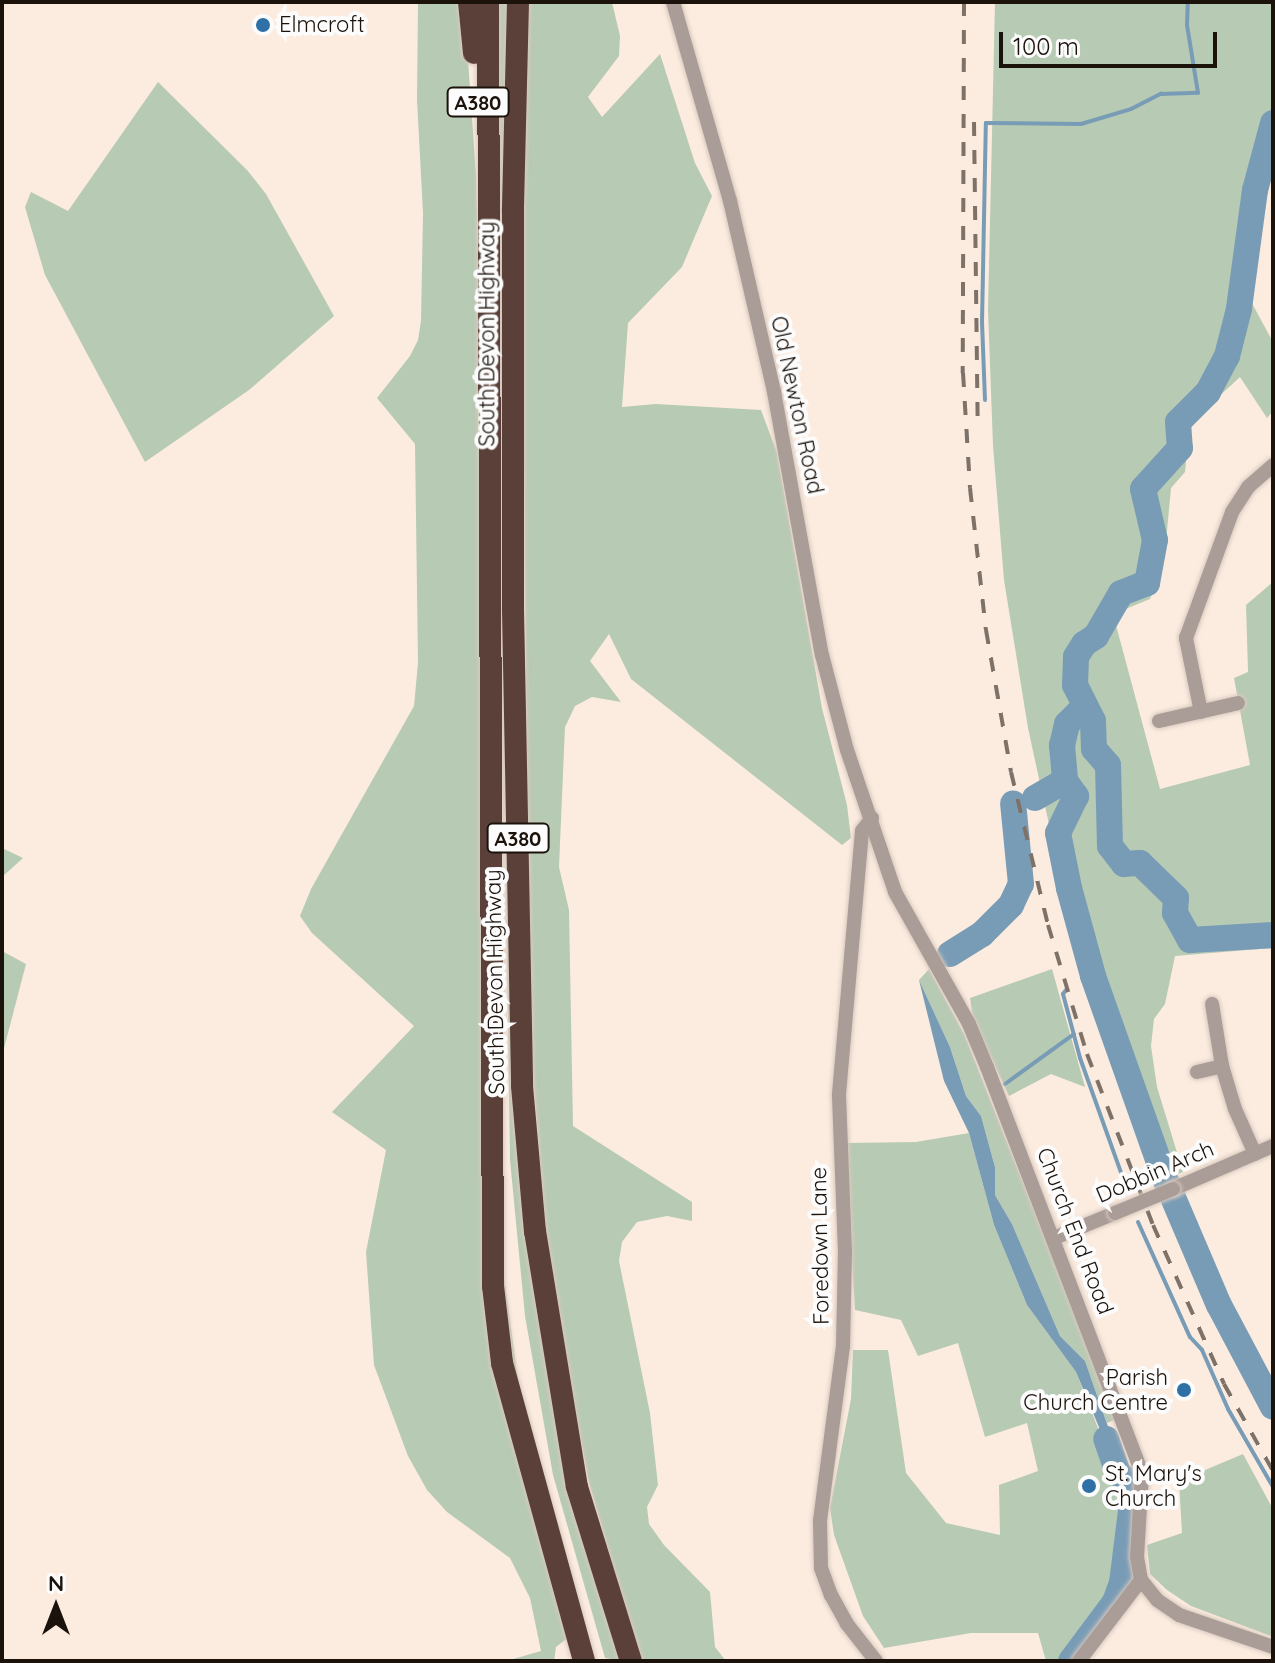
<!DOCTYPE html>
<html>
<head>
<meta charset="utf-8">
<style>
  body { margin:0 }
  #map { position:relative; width:1275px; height:1663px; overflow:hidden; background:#fcece0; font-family:Quicksand,sans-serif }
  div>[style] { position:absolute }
  .green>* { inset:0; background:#b7cab3 }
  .water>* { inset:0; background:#799cb6 }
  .stream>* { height:4px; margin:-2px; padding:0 2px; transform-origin:2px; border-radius:2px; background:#799cb6 }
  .river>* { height:26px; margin:-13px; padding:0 13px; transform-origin:13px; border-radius:13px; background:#799cb6 }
  .roads { filter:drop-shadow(0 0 2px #d8c9be) drop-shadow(0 0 2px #d8c9be) }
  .minor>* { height:14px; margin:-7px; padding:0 7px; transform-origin:7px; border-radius:7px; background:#aa9c97 }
  .highway>* { height:22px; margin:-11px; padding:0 11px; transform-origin:11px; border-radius:11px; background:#5a4038 }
  .rail>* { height:4px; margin-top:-2px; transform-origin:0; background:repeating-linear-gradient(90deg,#7d7168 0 14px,transparent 0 28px) }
  .bridges { filter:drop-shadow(0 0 2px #d8c9be) drop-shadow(0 0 2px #d8c9be) }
  .minor-bridge>* { height:14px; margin:-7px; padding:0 7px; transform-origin:7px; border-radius:7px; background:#aa9c97 }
  .dots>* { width:22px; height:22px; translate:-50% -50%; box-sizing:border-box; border:4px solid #fcfcfc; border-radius:50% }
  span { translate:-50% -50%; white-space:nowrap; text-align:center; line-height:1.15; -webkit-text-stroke:8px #fcfcfc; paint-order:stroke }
  .shield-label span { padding:2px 6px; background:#fcfcfc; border:2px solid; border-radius:6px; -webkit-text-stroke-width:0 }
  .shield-label { font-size:20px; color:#1b120b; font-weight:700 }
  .poi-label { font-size:22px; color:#1b120b }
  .left { translate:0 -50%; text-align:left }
  .right { translate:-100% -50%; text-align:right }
  .street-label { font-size:22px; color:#1b120b }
  .frame { position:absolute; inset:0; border:4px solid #1b120b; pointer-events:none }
  .north { position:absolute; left:16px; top:1567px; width:80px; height:80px; -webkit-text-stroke:6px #fcfcfc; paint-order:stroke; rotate:0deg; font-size:22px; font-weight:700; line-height:32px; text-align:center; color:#1b120b }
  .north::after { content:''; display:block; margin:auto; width:28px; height:36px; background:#1b120b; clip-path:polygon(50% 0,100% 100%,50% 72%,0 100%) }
  .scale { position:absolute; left:999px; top:32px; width:218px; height:36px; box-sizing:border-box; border:4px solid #1b120b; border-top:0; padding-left:10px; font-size:24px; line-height:28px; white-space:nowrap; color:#1b120b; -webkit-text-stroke:6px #fcfcfc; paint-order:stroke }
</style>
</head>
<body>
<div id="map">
  <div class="green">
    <div style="clip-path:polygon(418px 2px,464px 2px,476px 175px,504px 1276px,518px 1380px,570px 1636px,556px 1647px,554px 1661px,506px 1661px,541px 1651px,530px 1598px,510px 1558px,447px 1512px,427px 1490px,408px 1456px,374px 1365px,366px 1252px,386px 1150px,332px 1112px,414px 1026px,312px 933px,300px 916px,311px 889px,414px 706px,418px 663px,415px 444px,377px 398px,410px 356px,418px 340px,421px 321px,423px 213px,417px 100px)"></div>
    <div style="clip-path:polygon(499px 2px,508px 2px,535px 1295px,564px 1474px,622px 1661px,605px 1658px,553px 1475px,525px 1316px,510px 1160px,498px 299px)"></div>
    <div style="clip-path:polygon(526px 2px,612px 2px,620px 36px,619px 56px,588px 97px,602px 117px,660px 54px,695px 163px,712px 196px,682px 267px,628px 323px,622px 407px,656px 404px,761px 410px,777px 453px,822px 708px,847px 805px,851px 838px,842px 845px,631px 679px,609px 634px,590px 661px,621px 702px,592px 697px,575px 706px,565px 727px,559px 867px,569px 910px,573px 1126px,692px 1202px,692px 1221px,667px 1216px,637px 1222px,622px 1242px,619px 1261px,650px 1413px,658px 1485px,647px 1507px,649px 1524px,664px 1545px,710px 1592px,715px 1647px,726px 1661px,640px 1661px,589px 1482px,550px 1279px,529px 1027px,522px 216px)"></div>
    <div style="clip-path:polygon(995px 2px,1273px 2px,1273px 115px,1255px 168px,1242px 285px,1273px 342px,1273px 411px,1267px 418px,1240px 377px,1190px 423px,1185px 472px,1171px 488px,1165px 552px,1150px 599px,1113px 614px,1160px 789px,1250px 765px,1234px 678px,1248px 672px,1246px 605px,1273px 582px,1273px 948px,1175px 956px,1165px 1004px,1154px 1019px,1151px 1046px,1157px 1087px,1183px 1172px,1160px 1181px,1062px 884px,1028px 728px,1004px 580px,993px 446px,988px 310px)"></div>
    <div style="clip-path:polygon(158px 82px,247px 170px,266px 194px,334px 316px,249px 390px,145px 462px,45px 275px,25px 207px,31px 192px,68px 211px)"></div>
    <div style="clip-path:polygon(2px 848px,23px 858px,2px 877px)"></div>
    <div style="clip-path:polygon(2px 951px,26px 964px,2px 1056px)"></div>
    <div style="clip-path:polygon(929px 969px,965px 1036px,1116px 1419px,1107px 1423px,1085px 1361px,1060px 1336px,1012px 1224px,995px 1195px,995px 1167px,981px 1116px,966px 1096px,950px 1047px,919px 980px)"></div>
    <div style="clip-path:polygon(1052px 969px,1085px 1087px,1051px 1074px,1009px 1096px,973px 1018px,970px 998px)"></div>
    <div style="clip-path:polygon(969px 1133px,994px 1225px,1027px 1305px,1076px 1372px,1112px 1464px,1134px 1486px,1122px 1583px,1115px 1602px,1071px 1661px,1046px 1661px,1038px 1633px,971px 1633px,884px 1648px,863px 1616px,834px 1535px,830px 1508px,851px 1399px,853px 1350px,888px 1350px,906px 1473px,946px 1523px,1000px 1535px,999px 1485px,1038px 1471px,1027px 1423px,985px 1437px,958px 1343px,918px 1356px,901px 1320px,855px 1310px,845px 1143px,916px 1142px)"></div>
    <div style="clip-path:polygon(1243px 1454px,1273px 1509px,1273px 1637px,1191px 1606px,1167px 1590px,1150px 1574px,1147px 1545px,1182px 1533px,1179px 1481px)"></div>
  </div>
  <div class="water">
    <div style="clip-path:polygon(919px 980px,950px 1047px,966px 1096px,981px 1116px,995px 1167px,995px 1195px,1012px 1224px,1060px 1336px,1085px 1361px,1111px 1435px,1118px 1473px,1076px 1372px,1027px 1305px,994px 1225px,969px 1133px,944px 1081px)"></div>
  </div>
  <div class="stream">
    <div style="left:985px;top:400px;width:77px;rotate:-92.2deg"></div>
    <div style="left:982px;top:323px;width:200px;rotate:-88.9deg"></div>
    <div style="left:986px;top:123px;width:95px;rotate:0.6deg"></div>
    <div style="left:1081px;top:124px;width:52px;rotate:-16.7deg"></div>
    <div style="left:1131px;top:109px;width:34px;rotate:-27deg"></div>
    <div style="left:1161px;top:94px;width:37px;rotate:-2deg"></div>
    <div style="left:1198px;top:93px;width:69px;rotate:-99.2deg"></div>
    <div style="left:1187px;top:25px;width:23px;rotate:-88deg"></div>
    <div style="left:1085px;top:984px;width:10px;rotate:-11deg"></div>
    <div style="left:1066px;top:990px;width:5px;rotate:127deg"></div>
    <div style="left:1063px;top:994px;width:66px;rotate:75.1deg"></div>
    <div style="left:1080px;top:1058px;width:139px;rotate:70.3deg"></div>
    <div style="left:1005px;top:1084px;width:85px;rotate:-35.9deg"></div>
    <div style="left:1138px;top:1222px;width:126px;rotate:65.7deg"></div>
    <div style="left:1190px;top:1337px;width:18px;rotate:47deg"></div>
    <div style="left:1202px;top:1350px;width:64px;rotate:66.2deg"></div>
    <div style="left:1228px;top:1409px;width:90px;rotate:60deg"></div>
  </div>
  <div class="river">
    <div style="left:1273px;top:123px;width:69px;rotate:105deg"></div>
    <div style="left:1255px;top:190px;width:120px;rotate:97.7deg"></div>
    <div style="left:1239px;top:309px;width:49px;rotate:104.3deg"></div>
    <div style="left:1227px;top:356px;width:41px;rotate:117.8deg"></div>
    <div style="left:1208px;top:392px;width:42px;rotate:135deg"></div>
    <div style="left:1178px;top:422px;width:26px;rotate:86deg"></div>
    <div style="left:1180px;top:448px;width:55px;rotate:132.1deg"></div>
    <div style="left:1143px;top:489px;width:52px;rotate:76.8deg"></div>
    <div style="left:1155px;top:540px;width:44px;rotate:100.5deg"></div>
    <div style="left:1147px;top:583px;width:28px;rotate:159deg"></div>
    <div style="left:1121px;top:593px;width:50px;rotate:120.2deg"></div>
    <div style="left:1096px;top:636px;width:14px;rotate:146deg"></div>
    <div style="left:1084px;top:644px;width:15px;rotate:122deg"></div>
    <div style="left:1076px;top:657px;width:28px;rotate:92deg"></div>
    <div style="left:1075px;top:685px;width:40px;rotate:63.4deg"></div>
    <div style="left:1093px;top:721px;width:28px;rotate:88deg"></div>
    <div style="left:1094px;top:749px;width:21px;rotate:49deg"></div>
    <div style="left:1108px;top:765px;width:81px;rotate:88.6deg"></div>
    <div style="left:1110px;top:846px;width:23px;rotate:52deg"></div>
    <div style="left:1124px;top:864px;width:16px;rotate:-4deg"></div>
    <div style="left:1140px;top:863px;width:50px;rotate:44.2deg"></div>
    <div style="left:1176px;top:898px;width:15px;rotate:94deg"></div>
    <div style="left:1175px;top:913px;width:31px;rotate:61deg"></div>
    <div style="left:1190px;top:940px;width:83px;rotate:-3.4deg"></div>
    <div style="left:1085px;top:706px;width:25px;rotate:135deg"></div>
    <div style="left:1067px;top:724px;width:22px;rotate:103deg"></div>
    <div style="left:1062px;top:745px;width:36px;rotate:85deg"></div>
    <div style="left:1065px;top:781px;width:19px;rotate:54deg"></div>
    <div style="left:1076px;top:796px;width:41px;rotate:115.9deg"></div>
    <div style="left:1058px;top:833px;width:56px;rotate:78.7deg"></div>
    <div style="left:1069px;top:888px;width:91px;rotate:74.7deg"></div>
    <div style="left:1093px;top:976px;width:210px;rotate:70.5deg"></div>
    <div style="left:1163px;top:1174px;width:142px;rotate:66.9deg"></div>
    <div style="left:1219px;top:1305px;width:115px;rotate:62.1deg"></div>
    <div style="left:1035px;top:798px;width:34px;rotate:-30deg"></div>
    <div style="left:950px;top:954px;width:38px;rotate:-32deg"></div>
    <div style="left:982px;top:934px;width:41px;rotate:-45deg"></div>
    <div style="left:1011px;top:905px;width:23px;rotate:-65deg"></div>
    <div style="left:1021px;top:884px;width:81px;rotate:-95.6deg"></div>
    <div style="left:1071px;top:1661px;width:74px;rotate:-53.3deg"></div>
    <div style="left:1115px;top:1602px;width:20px;rotate:-70deg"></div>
    <div style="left:1122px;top:1583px;width:98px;rotate:-82.9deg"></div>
    <div style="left:1134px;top:1486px;width:21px;rotate:-141deg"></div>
    <div style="left:1118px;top:1473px;width:36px;rotate:-109deg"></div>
  </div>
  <div class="roads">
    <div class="minor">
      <div style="left:673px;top:2px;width:207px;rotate:74deg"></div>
      <div style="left:730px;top:201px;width:196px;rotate:77deg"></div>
      <div style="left:774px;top:392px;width:267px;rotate:79.7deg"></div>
      <div style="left:822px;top:655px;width:98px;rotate:75.3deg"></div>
      <div style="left:847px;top:750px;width:150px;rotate:71.3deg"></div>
      <div style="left:895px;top:892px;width:151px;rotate:60.7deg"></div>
      <div style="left:969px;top:1024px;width:47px;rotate:67.3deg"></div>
      <div style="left:987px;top:1067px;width:435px;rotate:69.1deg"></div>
      <div style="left:1142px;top:1473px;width:84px;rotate:93.4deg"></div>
      <div style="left:1137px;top:1557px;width:23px;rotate:80deg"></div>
      <div style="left:1141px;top:1580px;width:26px;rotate:51deg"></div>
      <div style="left:1157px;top:1600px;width:27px;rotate:34deg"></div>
      <div style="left:1179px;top:1615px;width:99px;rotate:18.8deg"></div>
      <div style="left:1201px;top:712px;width:76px;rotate:-101.5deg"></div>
      <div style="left:1186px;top:638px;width:134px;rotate:-69.9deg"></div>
      <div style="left:1232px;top:512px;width:30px;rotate:-57deg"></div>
      <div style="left:1248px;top:487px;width:33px;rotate:-41deg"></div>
      <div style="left:1159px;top:721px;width:81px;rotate:-12.8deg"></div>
      <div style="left:872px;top:818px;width:16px;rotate:128deg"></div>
      <div style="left:862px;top:831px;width:266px;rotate:95deg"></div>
      <div style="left:839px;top:1096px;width:155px;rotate:87.8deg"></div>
      <div style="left:845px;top:1251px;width:95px;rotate:91.2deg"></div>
      <div style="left:843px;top:1346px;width:177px;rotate:97.5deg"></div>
      <div style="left:820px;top:1521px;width:47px;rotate:88.8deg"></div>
      <div style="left:821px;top:1568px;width:29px;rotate:70deg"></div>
      <div style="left:831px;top:1595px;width:33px;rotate:61deg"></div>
      <div style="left:847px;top:1624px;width:47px;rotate:51.9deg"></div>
      <div style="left:1212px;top:1004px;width:63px;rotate:80.8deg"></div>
      <div style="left:1222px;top:1066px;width:45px;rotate:73.2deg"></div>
      <div style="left:1235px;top:1109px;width:49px;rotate:66deg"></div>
      <div style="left:1197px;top:1072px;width:26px;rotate:-13deg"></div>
      <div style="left:1173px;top:1189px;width:109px;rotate:-23.3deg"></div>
      <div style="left:1054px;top:1238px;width:66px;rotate:-22.3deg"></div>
      <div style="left:1079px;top:1661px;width:102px;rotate:-52.6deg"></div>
    </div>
    <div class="highway">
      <div style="left:469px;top:2px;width:51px;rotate:84.4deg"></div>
      <div style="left:488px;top:2px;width:1284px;rotate:89.78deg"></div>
      <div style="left:493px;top:1286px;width:78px;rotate:83.3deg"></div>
      <div style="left:502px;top:1363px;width:309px;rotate:74.6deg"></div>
      <div style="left:518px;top:2px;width:210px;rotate:91.4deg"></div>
      <div style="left:513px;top:212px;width:398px;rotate:90deg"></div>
      <div style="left:513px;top:610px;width:476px;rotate:88.9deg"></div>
      <div style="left:522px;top:1086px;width:146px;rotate:84.9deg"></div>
      <div style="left:535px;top:1231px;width:259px;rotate:80.7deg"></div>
      <div style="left:577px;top:1487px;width:182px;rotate:72.8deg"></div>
    </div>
  </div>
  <div class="rail">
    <div style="left:964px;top:2px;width:371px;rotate:90.2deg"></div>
    <div style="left:963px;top:373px;width:115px;rotate:86.5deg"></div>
    <div style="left:970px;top:488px;width:143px;rotate:83.6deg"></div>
    <div style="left:986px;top:630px;width:144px;rotate:80deg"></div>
    <div style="left:1011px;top:772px;width:157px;rotate:76.4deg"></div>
    <div style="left:1048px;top:925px;width:135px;rotate:73.2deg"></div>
    <div style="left:1087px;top:1054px;width:183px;rotate:68.9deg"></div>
    <div style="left:1153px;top:1225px;width:174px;rotate:65.9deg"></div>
    <div style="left:1224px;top:1384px;width:100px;rotate:60.6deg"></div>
    <div style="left:974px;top:122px;width:308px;rotate:89.3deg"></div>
  </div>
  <div class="bridges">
    <div class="minor-bridge">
      <div style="left:1115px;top:1213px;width:63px;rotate:-22.5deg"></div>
    </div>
  </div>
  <div class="dots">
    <div style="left:263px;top:25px;background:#2f71a7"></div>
    <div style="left:1184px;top:1390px;background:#2f71a7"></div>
    <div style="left:1089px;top:1486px;background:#2f71a7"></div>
  </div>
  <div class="shield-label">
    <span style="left:478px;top:102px">A380</span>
    <span style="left:518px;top:838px">A380</span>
  </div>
  <div class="poi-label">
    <span class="left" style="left:279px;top:25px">Elmcroft</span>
    <span class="right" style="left:1168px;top:1390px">Parish<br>Church Centre</span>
    <span class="left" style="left:1105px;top:1486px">St. Mary's<br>Church</span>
  </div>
  <div class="street-label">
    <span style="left:487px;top:334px;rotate:-90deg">South Devon Highway</span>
    <span style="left:797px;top:405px;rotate:78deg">Old Newton Road</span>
    <span style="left:495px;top:982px;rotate:-91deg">South Devon Highway</span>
    <span style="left:1155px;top:1172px;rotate:-23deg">Dobbin Arch</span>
    <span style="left:1075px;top:1231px;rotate:69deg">Church End Road</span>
    <span style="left:820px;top:1246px;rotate:-91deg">Foredown Lane</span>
  </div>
  <div class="frame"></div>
  <div class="north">N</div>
  <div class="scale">100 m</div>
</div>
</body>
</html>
